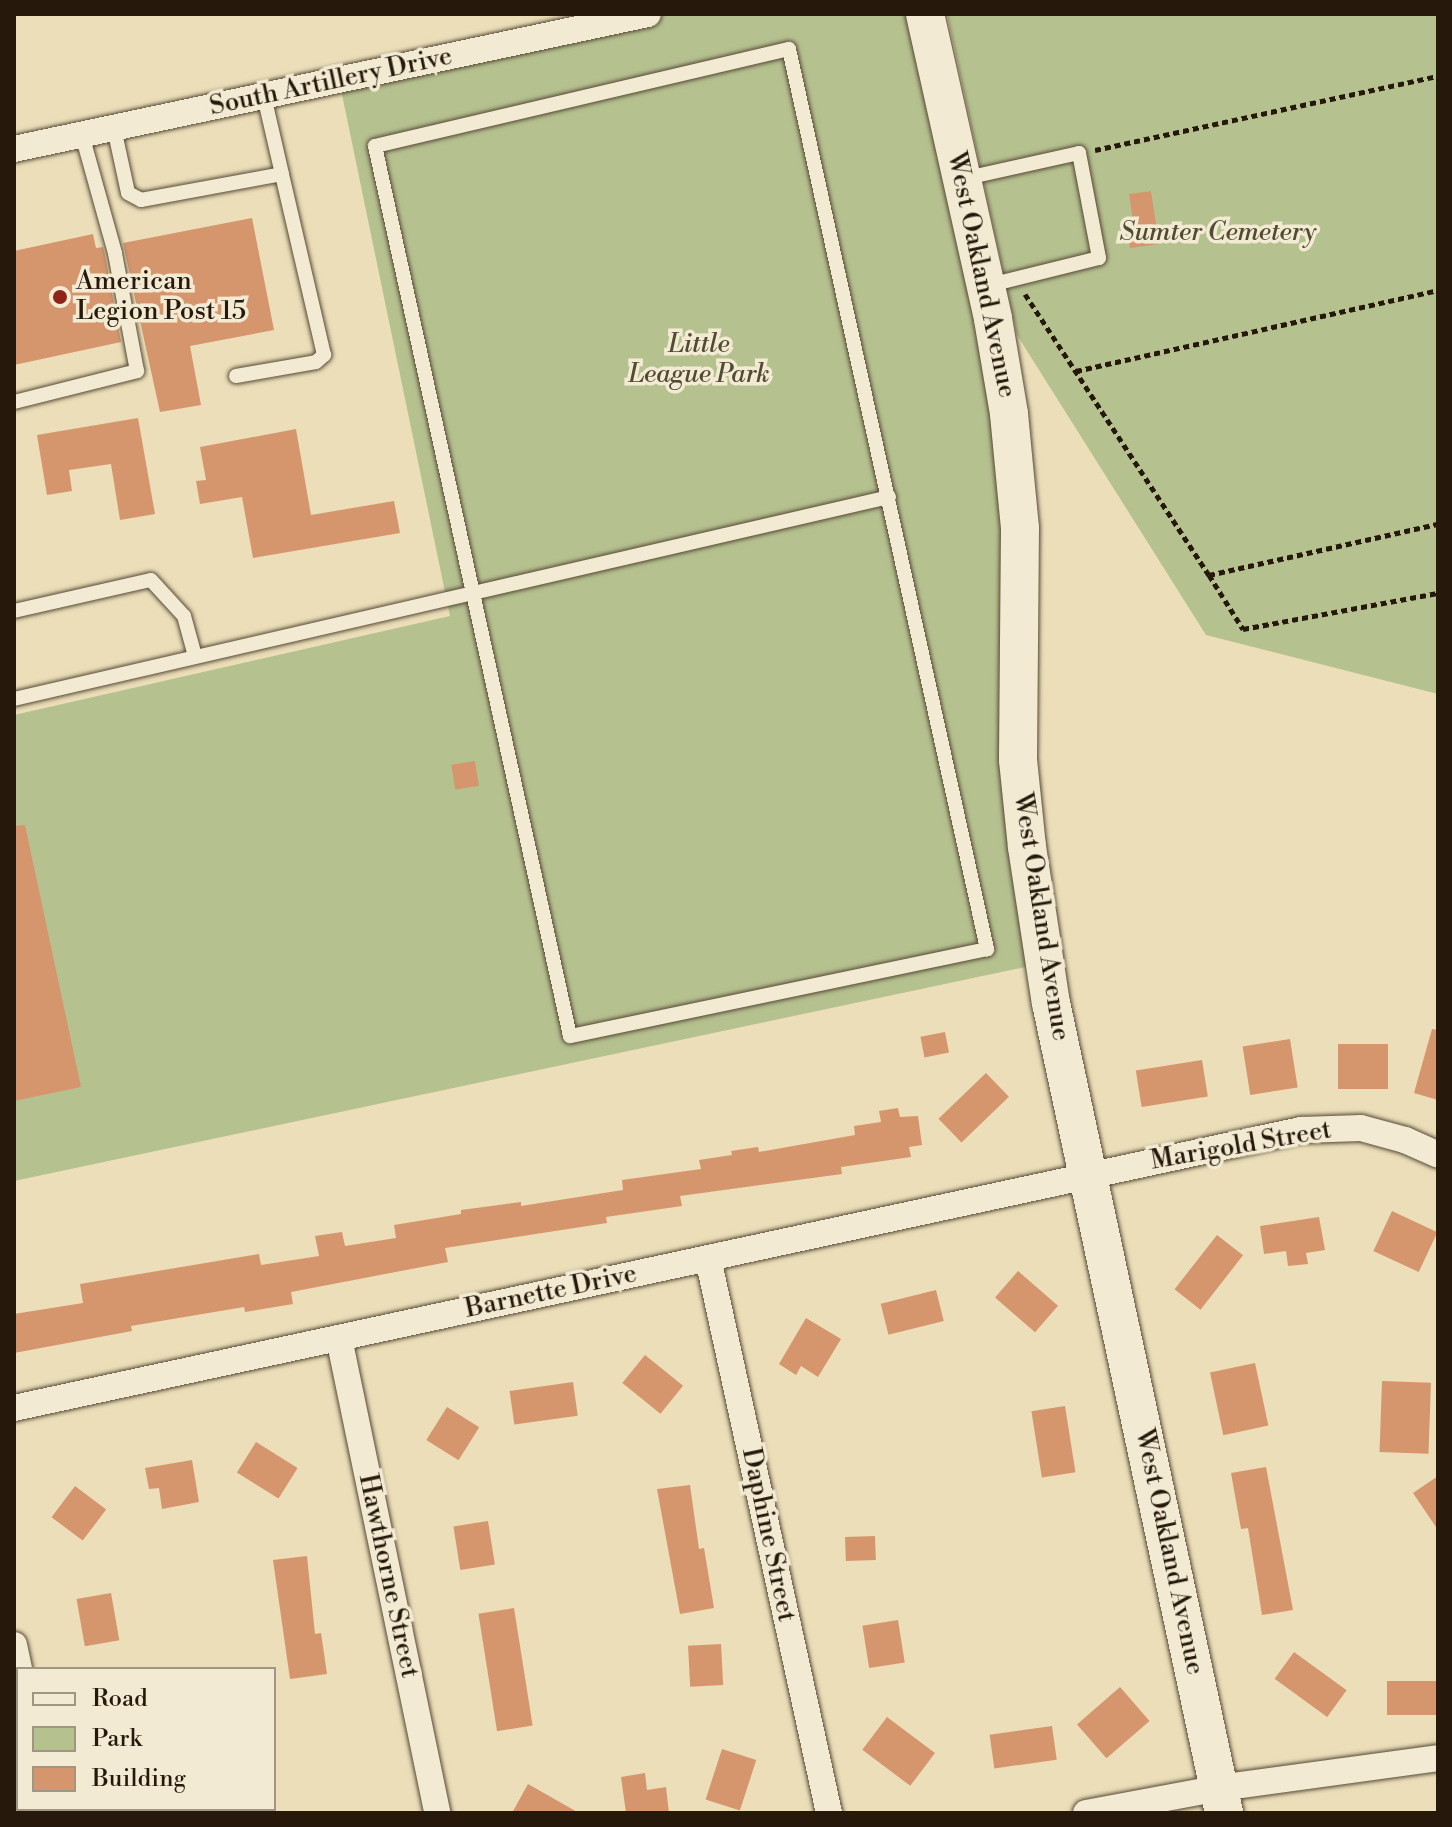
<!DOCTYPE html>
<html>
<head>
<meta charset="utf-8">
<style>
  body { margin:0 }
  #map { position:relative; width:1452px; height:1827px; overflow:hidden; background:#ebdeb9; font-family:"Libre Bodoni",serif }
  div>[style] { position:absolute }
  .green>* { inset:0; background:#b6c190 }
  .building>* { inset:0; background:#d5966e; transform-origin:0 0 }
  .path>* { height:5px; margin-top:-2.5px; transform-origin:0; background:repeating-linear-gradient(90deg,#26190b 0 6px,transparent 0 10px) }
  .roads { filter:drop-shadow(0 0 2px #574a36) drop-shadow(0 0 2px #574a36) }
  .lane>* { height:14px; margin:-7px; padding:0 7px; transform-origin:7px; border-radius:7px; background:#f2ead2 }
  .street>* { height:26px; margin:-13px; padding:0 13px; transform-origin:13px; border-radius:13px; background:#f2ead2 }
  .secondary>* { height:38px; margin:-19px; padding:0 19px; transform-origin:19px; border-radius:19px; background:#f2ead2 }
  .dots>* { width:22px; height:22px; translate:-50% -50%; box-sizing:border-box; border:4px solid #f2ead2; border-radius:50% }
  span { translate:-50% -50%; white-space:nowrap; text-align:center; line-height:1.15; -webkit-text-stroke:7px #f2ead2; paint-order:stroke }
  .street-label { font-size:26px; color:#26190b }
  .park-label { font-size:26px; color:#514b33; font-style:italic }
  .poi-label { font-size:26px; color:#26190b }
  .left { translate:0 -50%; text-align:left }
  .frame { position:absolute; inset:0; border:16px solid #26190b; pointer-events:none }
  .legend { position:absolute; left:16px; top:1667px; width:260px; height:144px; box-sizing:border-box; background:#f2ead2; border:2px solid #a09682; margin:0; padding:10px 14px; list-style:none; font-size:24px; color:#26190b }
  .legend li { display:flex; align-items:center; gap:16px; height:40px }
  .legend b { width:40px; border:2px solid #a09682 }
</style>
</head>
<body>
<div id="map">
  <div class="green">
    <div style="clip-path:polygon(647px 14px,925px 14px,993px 319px,1044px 963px,14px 1181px,14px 715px,450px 616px,339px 80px)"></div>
    <div style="clip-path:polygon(947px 14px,1438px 14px,1438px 694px,1206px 635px,1017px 335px)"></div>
  </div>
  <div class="building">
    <div style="clip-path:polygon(1151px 191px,1159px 244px,1130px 248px,1126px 223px,1133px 221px,1129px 194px)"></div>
    <div style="clip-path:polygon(252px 218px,274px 330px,190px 346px,201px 405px,160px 412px,123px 243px)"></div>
    <div style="clip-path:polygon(93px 234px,96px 248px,103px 247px,105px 255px,121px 342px,14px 365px,14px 251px)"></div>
    <div style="clip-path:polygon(138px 418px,155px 514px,120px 520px,111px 464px,69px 470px,72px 491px,47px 495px,37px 435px)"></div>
    <div style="clip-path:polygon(296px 429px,311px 515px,394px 501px,400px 533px,253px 558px,242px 497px,200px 504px,196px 481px,206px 480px,200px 447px)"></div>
    <div style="left:475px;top:761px;width:25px;height:24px;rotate:81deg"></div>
    <div style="clip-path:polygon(25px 825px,81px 1087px,14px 1101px,14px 826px)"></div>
    <div style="clip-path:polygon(1432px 1029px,1438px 1030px,1438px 1100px,1414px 1093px)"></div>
    <div style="left:945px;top:1032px;width:21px;height:25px;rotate:79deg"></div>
    <div style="left:1290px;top:1039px;width:49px;height:48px;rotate:81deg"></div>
    <div style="left:1338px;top:1044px;width:50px;height:45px"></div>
    <div style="left:1202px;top:1060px;width:37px;height:67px;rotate:81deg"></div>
    <div style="left:986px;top:1073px;width:33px;height:66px;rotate:46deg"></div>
    <div style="clip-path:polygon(898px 1108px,900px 1117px,918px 1116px,922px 1145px,909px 1147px,911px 1157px,841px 1167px,842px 1174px,680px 1196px,682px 1206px,606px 1217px,607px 1223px,445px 1248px,448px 1262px,291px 1292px,293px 1304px,245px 1312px,244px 1307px,131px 1326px,132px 1331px,14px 1353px,14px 1314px,83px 1303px,80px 1284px,259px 1254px,261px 1265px,319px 1256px,315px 1236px,342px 1232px,345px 1246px,396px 1238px,394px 1225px,461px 1214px,461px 1210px,521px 1202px,521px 1206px,623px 1190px,622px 1180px,701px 1169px,699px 1160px,732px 1155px,731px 1151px,758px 1147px,759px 1152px,855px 1135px,854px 1126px,881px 1122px,879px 1111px)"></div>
    <div style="left:1392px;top:1211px;width:50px;height:44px;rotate:25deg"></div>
    <div style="clip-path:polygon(1319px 1217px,1325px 1250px,1306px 1253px,1308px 1264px,1288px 1266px,1286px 1251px,1264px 1254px,1260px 1226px)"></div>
    <div style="left:1217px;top:1235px;width:33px;height:69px;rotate:38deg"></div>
    <div style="left:1018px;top:1271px;width:53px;height:35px;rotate:41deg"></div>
    <div style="left:936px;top:1290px;width:32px;height:57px;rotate:76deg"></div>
    <div style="clip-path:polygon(806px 1318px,841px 1339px,818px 1377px,801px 1366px,796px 1375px,779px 1364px)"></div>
    <div style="left:645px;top:1355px;width:49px;height:36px;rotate:39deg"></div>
    <div style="left:1255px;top:1363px;width:64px;height:46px;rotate:78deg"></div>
    <div style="left:1382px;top:1381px;width:49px;height:71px;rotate:2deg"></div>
    <div style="left:573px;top:1382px;width:34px;height:64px;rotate:82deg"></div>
    <div style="left:1065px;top:1406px;width:67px;height:34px;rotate:81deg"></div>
    <div style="left:447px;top:1407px;width:38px;height:39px;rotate:32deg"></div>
    <div style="left:256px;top:1442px;width:49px;height:36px;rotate:32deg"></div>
    <div style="clip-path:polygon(192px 1460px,199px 1502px,162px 1509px,159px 1488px,149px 1489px,145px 1468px)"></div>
    <div style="clip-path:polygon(1266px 1467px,1293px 1610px,1262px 1615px,1248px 1528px,1241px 1529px,1231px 1473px)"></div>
    <div style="clip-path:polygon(1438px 1476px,1438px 1530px,1413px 1493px)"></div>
    <div style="clip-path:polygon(690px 1485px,699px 1549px,704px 1548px,714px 1608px,680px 1614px,657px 1489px)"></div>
    <div style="left:75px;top:1486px;width:39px;height:39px;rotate:37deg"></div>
    <div style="left:488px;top:1521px;width:44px;height:35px;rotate:81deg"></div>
    <div style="left:875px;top:1536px;width:24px;height:30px;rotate:88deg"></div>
    <div style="clip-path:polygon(307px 1556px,315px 1634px,321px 1633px,327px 1674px,290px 1679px,273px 1560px)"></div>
    <div style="left:111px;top:1593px;width:48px;height:35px;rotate:80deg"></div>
    <div style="left:514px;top:1608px;width:119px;height:36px;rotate:81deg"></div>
    <div style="left:898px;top:1620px;width:43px;height:36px;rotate:81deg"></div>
    <div style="left:721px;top:1644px;width:41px;height:33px;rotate:87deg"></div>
    <div style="left:1294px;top:1652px;width:65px;height:33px;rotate:36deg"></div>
    <div style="left:1438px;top:1681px;width:34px;height:51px;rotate:90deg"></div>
    <div style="left:1120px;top:1687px;width:45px;height:57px;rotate:49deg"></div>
    <div style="left:887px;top:1717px;width:60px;height:41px;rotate:37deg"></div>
    <div style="left:1052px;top:1726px;width:34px;height:63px;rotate:82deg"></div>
    <div style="left:722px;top:1749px;width:36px;height:53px;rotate:18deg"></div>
    <div style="clip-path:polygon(645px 1773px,647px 1790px,666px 1787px,669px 1813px,626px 1813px,621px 1777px)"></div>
    <div style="clip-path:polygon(528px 1784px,579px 1813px,512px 1813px)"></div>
  </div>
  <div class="path">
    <div style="left:1095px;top:150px;width:351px;rotate:-12.2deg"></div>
    <div style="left:1025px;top:294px;width:336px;rotate:56.8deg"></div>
    <div style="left:1209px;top:575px;width:235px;rotate:-12.6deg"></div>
    <div style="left:1076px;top:371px;width:371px;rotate:-12.6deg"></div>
    <div style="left:1209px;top:575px;width:64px;rotate:57.8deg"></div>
    <div style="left:1243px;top:629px;width:198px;rotate:-10.5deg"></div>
  </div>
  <div class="roads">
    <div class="lane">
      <div style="left:789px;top:49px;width:922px;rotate:77.59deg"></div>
      <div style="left:987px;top:949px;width:426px;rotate:168.2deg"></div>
      <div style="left:570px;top:1036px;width:911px;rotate:-102.36deg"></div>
      <div style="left:375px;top:146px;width:425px;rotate:-13.2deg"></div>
      <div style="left:114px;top:128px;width:66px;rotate:77.8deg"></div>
      <div style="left:128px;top:193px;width:15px;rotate:28deg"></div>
      <div style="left:141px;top:200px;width:143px;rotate:-10.4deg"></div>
      <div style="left:282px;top:174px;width:80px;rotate:-103deg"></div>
      <div style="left:962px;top:179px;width:120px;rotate:-12.5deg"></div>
      <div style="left:1079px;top:153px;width:107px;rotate:79.2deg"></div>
      <div style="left:1099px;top:258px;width:116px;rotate:166.1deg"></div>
      <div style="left:236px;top:376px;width:81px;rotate:-9.9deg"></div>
      <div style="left:316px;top:362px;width:11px;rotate:-41deg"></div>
      <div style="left:324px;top:355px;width:186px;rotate:-103.1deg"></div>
      <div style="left:14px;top:402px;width:127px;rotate:-14.1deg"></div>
      <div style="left:137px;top:371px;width:120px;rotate:-100.6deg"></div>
      <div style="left:115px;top:253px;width:123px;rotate:-105.6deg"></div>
      <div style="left:14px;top:611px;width:140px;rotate:-12.8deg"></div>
      <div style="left:151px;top:580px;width:49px;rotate:47.5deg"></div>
      <div style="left:184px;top:616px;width:41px;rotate:74.6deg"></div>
      <div style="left:14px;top:699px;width:898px;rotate:-13deg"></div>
    </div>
    <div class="street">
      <div style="left:14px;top:149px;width:648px;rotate:-12.02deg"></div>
      <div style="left:708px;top:1258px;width:568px;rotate:77.7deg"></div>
      <div style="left:339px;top:1338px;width:485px;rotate:78.3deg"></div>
      <div style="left:14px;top:1408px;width:1317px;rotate:-12.19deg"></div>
      <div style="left:1301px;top:1130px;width:60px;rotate:-1.9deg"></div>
      <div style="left:1361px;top:1128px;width:46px;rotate:15.3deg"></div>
      <div style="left:1405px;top:1140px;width:36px;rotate:24deg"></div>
      <div style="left:14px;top:1645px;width:25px;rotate:78deg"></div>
      <div style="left:25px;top:1813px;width:21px;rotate:-11deg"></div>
      <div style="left:46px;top:1809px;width:4px;rotate:90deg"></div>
      <div style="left:1086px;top:1813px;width:135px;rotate:-10.6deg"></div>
      <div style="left:1219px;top:1788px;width:221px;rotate:-7.8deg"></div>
    </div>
    <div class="secondary">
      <div style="left:925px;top:14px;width:312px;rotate:77.4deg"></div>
      <div style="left:993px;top:319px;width:96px;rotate:80.4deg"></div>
      <div style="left:1009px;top:414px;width:115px;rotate:84.5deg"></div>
      <div style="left:1020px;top:528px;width:232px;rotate:90.5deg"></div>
      <div style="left:1018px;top:760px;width:87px;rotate:84.1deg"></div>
      <div style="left:1027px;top:847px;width:158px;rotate:81.3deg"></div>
      <div style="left:1051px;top:1003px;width:828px;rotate:77.94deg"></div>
    </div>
  </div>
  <div class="dots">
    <div style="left:60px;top:297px;background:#8f2418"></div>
  </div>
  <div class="street-label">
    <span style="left:331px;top:82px;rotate:-12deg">South Artillery Drive</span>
    <span style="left:981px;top:275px;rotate:78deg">West Oakland Avenue</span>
    <span style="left:1041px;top:917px;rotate:81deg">West Oakland Avenue</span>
    <span style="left:1241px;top:1146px;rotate:-10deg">Marigold Street</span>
    <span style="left:551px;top:1292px;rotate:-12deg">Barnette Drive</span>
    <span style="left:768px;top:1535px;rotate:78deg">Daphine Street</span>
    <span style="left:1169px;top:1552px;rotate:78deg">West Oakland Avenue</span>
    <span style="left:388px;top:1576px;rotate:78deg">Hawthorne Street</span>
  </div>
  <div class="park-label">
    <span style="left:1218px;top:233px">Sumter Cemetery</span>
    <span style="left:699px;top:360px">Little<br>League Park</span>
  </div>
  <div class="poi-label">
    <span class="left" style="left:76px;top:297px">American<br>Legion Post 15</span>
  </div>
  <div class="frame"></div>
  <ul class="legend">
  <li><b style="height:10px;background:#f2ead2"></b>Road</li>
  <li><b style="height:22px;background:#b6c190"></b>Park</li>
  <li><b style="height:22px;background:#d5966e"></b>Building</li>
  </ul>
</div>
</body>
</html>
